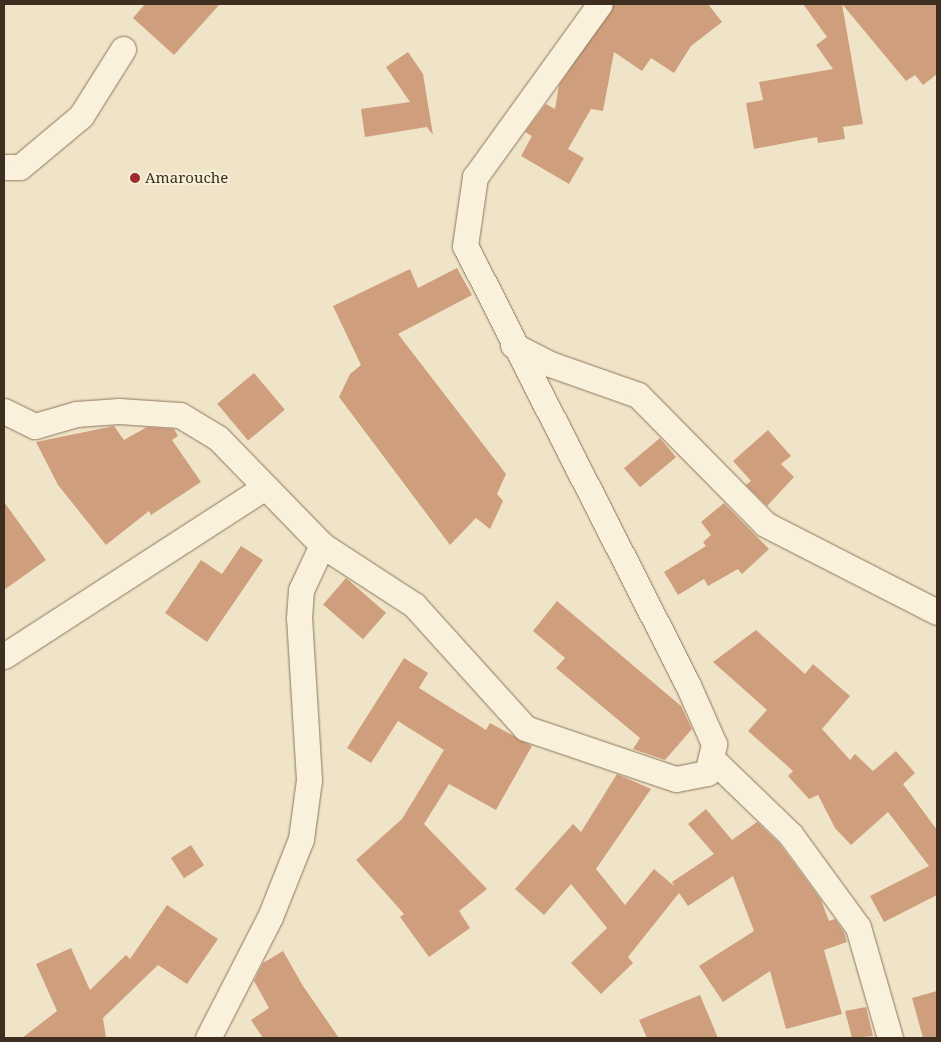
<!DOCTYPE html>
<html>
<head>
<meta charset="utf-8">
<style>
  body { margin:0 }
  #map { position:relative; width:941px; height:1042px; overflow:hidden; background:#f0e4c8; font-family:"Noto Serif",serif }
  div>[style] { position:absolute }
  .building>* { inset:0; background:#cf9f7d; transform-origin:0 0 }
  .roads { filter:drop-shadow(0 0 1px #8d765c) drop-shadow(0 0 1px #8d765c) }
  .minor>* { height:25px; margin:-12.5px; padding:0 12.5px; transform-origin:12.5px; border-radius:12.5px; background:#faf1dc }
  .dots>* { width:14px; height:14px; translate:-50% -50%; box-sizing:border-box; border:2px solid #f7eed8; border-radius:50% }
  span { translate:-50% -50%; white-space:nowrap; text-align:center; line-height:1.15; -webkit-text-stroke:4px #f7eed8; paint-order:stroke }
  .poi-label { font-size:15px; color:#3d2e20 }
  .left { translate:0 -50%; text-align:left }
  .frame { position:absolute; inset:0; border:5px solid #3d2e20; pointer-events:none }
</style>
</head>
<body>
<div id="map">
  <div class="building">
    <div style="clip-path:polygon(145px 4px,220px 4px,174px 55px,133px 18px)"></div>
    <div style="clip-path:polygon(614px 4px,708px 4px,722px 22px,691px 46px,674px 73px,651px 58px,642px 71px,614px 52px,603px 111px,591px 109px,568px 149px,584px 158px,569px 184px,521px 156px,532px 136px,525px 132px,546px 104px,555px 109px,559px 85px)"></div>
    <div style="clip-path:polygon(803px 4px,842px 4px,863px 124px,843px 127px,845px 139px,818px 143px,817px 137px,754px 149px,746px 103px,763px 100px,759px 82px,833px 69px,816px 45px,827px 37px)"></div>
    <div style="clip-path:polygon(842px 4px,937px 4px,937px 74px,923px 85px,915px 75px,906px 81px)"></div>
    <div style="clip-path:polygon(408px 52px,423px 74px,433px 135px,427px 127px,365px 137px,361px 109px,410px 102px,386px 67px)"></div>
    <div style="clip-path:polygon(457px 268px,472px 295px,398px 334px,506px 474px,497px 494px,503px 501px,490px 529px,476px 518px,450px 545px,339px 397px,350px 374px,361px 365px,333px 306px,410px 269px,418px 288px)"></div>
    <div style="left:254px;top:373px;width:48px;height:48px;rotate:50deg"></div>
    <div style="clip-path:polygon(114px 426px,124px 440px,147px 427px,174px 429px,178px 436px,172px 440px,201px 482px,151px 515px,149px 511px,106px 545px,58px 485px,36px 442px)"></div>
    <div style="clip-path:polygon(768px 430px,791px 456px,781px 464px,794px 477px,767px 506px,746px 485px,751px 481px,733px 461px)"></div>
    <div style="left:660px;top:438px;width:25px;height:47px;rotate:50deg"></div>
    <div style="clip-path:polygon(4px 502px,46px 560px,4px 590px)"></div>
    <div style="clip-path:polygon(724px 503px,769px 549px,742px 574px,738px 569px,708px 586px,704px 579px,678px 595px,664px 572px,706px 546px,703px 542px,711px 535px,701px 522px)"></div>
    <div style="clip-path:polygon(241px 546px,263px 560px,207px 642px,165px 613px,201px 560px,222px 574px)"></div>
    <div style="left:346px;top:578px;width:53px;height:35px;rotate:41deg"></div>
    <div style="clip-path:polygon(557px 601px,681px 706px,692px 729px,665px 760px,633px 749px,640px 738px,556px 668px,565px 658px,533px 631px)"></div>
    <div style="clip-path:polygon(756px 630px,805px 674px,813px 664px,850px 696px,822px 729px,850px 760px,855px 754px,873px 771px,896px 751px,915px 773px,903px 784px,937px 830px,937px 895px,884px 922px,870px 896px,929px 866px,888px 812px,851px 845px,835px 828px,818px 795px,809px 799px,788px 776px,793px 771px,748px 731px,767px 710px,713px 662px)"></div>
    <div style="clip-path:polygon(404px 658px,428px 673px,419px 688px,486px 730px,490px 723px,532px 746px,496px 810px,449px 784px,424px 824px,487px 889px,459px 911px,470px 928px,429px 957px,400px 917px,404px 914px,356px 860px,402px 819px,444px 750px,398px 721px,371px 763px,347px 748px)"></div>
    <div style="clip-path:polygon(617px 774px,651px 789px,596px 869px,625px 905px,654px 869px,674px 886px,672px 882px,714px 854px,688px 824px,706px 809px,732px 840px,757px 822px,779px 843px,821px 900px,829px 921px,835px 919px,844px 932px,847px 942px,824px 950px,842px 1014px,786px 1029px,770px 971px,723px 1002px,699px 966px,754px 931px,733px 876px,688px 906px,679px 893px,628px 957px,633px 963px,601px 994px,571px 963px,607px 928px,571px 884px,544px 915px,515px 889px,573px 824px,581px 832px)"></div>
    <div style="left:191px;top:845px;width:24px;height:24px;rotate:57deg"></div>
    <div style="clip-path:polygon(167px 905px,218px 939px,187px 984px,158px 965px,103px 1018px,106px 1038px,22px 1038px,57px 1011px,36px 964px,71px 948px,90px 990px,126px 955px,130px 959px)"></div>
    <div style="clip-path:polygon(283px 951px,303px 986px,339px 1038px,263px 1038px,251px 1020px,269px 1008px,254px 981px,263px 963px)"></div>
    <div style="clip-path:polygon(937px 991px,937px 1038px,923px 1038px,912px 998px)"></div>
    <div style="clip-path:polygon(700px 995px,718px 1038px,647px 1038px,639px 1020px)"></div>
    <div style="clip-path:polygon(866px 1007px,873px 1036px,852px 1038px,845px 1011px)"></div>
  </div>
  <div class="roads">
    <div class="minor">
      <div style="left:4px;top:167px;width:16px"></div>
      <div style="left:20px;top:167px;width:80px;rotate:-39.9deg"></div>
      <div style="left:81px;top:116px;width:79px;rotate:-57.9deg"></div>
      <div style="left:513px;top:345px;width:42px;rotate:27.2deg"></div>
      <div style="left:550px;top:364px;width:93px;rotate:19.4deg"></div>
      <div style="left:638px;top:395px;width:181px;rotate:45.4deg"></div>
      <div style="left:765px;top:524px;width:193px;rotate:27.1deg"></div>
      <div style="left:4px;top:411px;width:34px;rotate:26deg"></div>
      <div style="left:35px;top:426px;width:43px;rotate:-16.3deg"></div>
      <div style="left:76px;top:414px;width:43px;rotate:-4deg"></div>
      <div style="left:119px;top:411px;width:61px;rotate:3.8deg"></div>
      <div style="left:180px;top:415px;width:44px;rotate:31.2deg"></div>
      <div style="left:218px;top:438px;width:149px;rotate:45.8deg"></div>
      <div style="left:4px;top:656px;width:310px;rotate:-32.9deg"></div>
      <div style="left:711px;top:758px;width:110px;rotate:43.9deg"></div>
      <div style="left:790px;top:834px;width:115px;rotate:53.8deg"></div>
      <div style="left:858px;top:927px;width:116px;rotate:73.9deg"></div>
      <div style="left:208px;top:1038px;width:136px;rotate:-62.9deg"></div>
      <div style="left:270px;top:917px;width:84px;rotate:-68.3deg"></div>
      <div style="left:301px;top:839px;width:60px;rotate:-82.3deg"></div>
      <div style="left:309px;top:780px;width:162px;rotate:-93.5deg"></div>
      <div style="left:299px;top:618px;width:28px;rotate:-86deg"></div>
      <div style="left:301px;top:590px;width:50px;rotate:-65deg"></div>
      <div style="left:322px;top:545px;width:110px;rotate:33.1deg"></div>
      <div style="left:414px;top:605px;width:166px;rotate:47.9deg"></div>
      <div style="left:525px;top:728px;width:159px;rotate:18.7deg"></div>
      <div style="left:676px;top:779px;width:32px;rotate:-11deg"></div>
      <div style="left:707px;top:773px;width:30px;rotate:-76deg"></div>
      <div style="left:714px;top:744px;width:64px;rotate:-113.8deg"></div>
      <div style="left:688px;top:685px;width:492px;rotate:-116.9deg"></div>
      <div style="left:465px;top:246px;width:70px;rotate:-81.8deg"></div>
      <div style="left:475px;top:177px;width:213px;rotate:-54.2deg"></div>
    </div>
  </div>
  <div class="dots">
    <div style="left:135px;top:178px;background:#9e2a2b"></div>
  </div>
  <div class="poi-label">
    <span class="left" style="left:145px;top:178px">Amarouche</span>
  </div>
  <div class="frame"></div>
</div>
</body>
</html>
